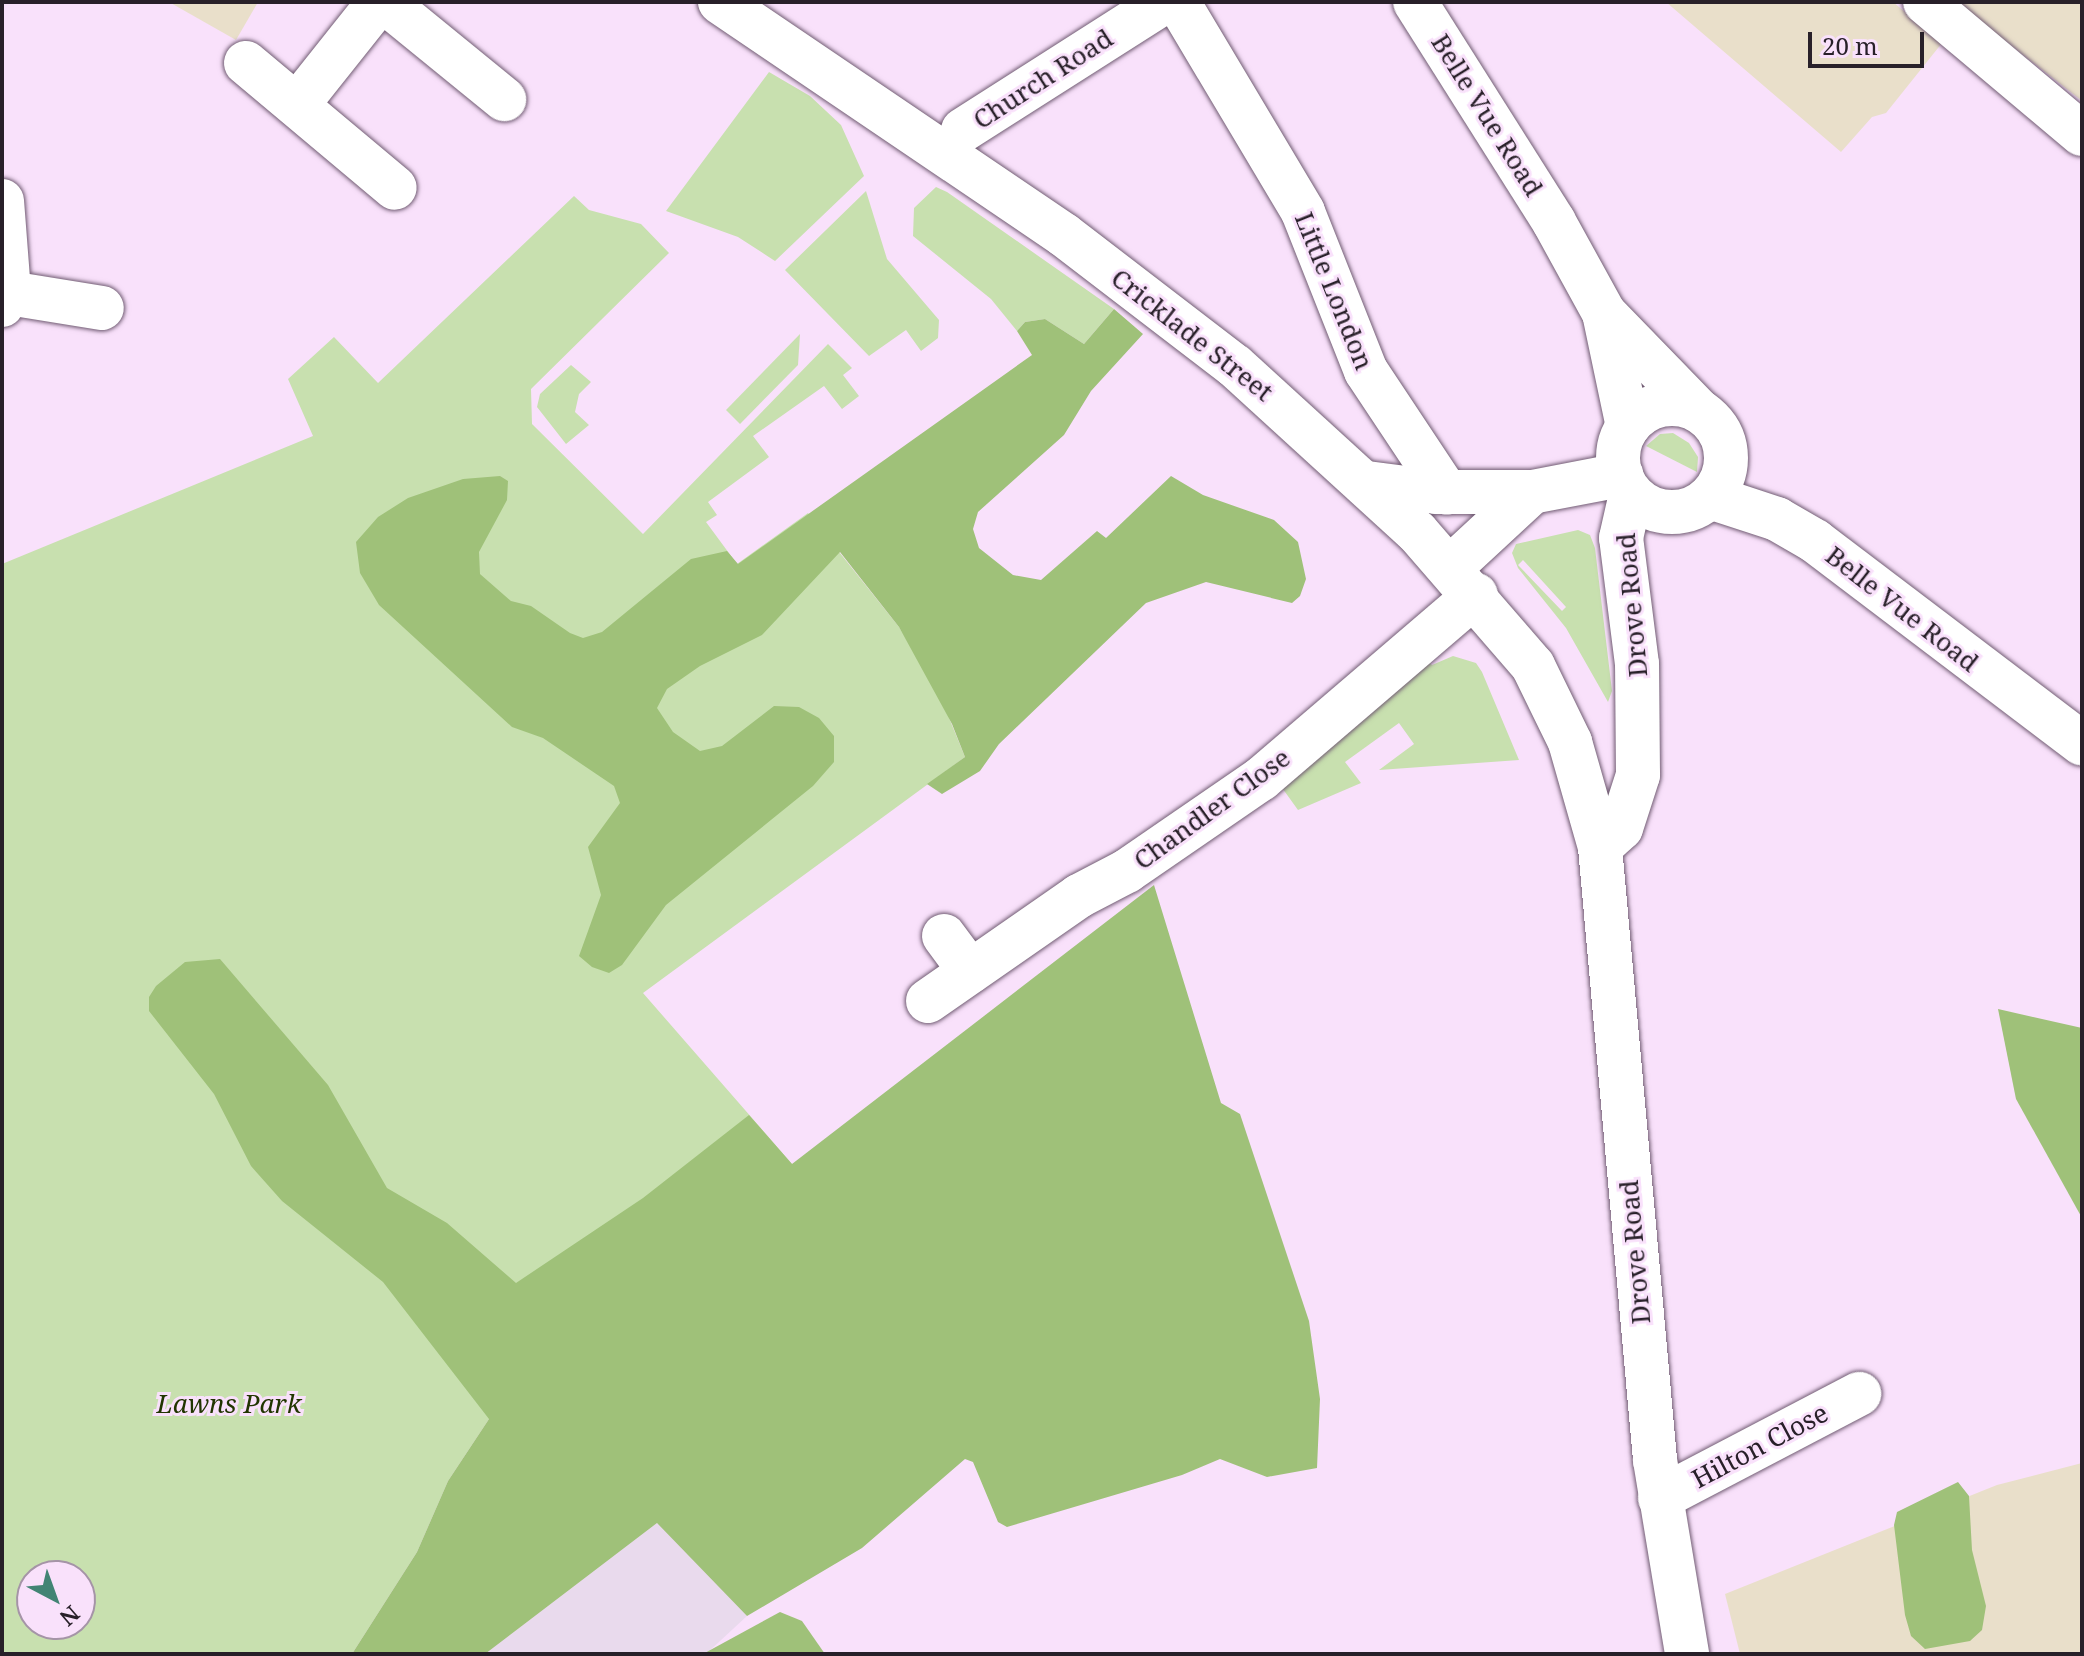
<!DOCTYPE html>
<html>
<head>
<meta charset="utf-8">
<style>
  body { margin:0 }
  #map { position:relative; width:2084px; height:1656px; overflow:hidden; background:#f9e1fb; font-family:"Noto Serif",serif }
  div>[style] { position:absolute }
  .commercial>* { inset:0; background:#e9dfca }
  .education>* { inset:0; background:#e9daed }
  .green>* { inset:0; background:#c8e0af }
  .forest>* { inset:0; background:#9fc179 }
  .roads { filter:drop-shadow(0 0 2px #715c73) drop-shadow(0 0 2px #715c73) }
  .minor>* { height:44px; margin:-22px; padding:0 22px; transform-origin:22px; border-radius:22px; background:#fff }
  .minor>.ring { margin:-22px; padding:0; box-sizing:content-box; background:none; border:44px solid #fff; border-radius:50% }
  .tertiary>* { height:44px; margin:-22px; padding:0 22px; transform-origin:22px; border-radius:22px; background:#fff }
  .secondary>* { height:44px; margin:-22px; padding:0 22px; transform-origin:22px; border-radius:22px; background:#fff }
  span { translate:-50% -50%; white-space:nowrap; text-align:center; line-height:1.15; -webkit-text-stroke:6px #f9e1fb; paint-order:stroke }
  .street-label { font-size:26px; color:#282029 }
  .park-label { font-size:26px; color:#213500; font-style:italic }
  .frame { position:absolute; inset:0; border:4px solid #282029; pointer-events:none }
  .north { position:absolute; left:16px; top:1560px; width:80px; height:80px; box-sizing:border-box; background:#f9e1fb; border:2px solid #a594a7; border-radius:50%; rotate:139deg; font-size:22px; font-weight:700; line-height:32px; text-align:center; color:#282029 }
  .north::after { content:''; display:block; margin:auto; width:28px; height:36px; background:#428474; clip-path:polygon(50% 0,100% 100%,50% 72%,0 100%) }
  .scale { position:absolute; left:1808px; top:32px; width:116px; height:36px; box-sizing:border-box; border:4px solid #282029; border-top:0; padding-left:10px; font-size:24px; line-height:28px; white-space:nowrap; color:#282029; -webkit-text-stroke:6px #f9e1fb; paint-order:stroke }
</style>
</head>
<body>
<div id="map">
  <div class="commercial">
    <div style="clip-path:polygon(169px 2px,258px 2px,236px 40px)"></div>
    <div style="clip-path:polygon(1666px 2px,1893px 2px,1942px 43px,1886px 113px,1872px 117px,1841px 152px)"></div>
    <div style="clip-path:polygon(1957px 2px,2082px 2px,2082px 101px,1990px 29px)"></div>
    <div style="clip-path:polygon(2082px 1463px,2082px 1654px,1740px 1654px,1725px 1594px,1997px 1485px)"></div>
  </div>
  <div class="education">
    <div style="clip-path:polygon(657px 1523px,747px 1616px,706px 1654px,485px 1654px)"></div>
  </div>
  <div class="green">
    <div style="clip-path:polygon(769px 72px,810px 96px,841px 125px,864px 176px,775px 261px,738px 237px,666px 211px)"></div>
    <div style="clip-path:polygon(936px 187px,947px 192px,1114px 309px,1084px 344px,1045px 319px,1025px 322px,1017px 331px,991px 299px,913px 236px,914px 208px)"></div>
    <div style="clip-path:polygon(866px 191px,887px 259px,939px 320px,938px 338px,921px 351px,906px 330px,869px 356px,785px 270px)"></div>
    <div style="clip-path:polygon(evenodd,574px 196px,589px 210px,641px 224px,669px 253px,531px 389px,532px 424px,643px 534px,828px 344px,852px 368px,843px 375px,859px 396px,842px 409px,824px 386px,753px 436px,769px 457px,708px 502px,717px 515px,706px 522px,737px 564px,808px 513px,899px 627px,936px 686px,965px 757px,643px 993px,792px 1164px,489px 1419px,448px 1481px,417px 1552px,352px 1654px,2px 1654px,2px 564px,313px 436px,288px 379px,334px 337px,378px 383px,574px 196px,32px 1576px,80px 1576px,80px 1624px,32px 1624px,32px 1576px)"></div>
    <div style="clip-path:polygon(800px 334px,798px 365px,740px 424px,726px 410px)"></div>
    <div style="clip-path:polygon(571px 365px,591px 382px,579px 394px,575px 412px,589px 425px,566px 444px,537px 407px,540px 394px)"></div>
    <div style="clip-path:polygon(1660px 434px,1673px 433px,1689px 443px,1698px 457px,1697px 472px,1646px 446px)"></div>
    <div style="clip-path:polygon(evenodd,1578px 530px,1590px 535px,1595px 548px,1612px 691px,1608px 702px,1566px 628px,1518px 568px,1512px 553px,1516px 544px,1578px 530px,1523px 560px,1566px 607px,1562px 611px,1518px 565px,1523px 560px)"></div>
    <div style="clip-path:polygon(1453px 656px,1476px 663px,1482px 672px,1519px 760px,1379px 770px,1414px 744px,1399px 723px,1345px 762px,1361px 783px,1298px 810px,1280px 785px,1424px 658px,1432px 665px)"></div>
  </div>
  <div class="forest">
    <div style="clip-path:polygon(1114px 309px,1143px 334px,1091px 391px,1064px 435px,978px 512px,973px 529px,979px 548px,1013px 575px,1041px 580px,1097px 531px,1106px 538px,1171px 476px,1203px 495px,1274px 520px,1298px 542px,1306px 579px,1300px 596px,1292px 603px,1206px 582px,1146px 603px,999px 744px,980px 771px,942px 794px,927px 784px,965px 757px,952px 724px,899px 627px,840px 552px,762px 635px,700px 666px,667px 689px,657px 708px,673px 732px,700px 751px,722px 746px,774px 706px,799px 707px,819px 718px,834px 736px,834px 762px,813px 786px,666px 905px,622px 965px,609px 973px,592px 967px,579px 956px,601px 895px,588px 847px,620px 803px,614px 786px,543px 738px,512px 727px,379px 605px,360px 573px,356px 542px,378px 517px,408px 498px,463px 479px,500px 476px,508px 481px,507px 500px,479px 552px,480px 574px,511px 601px,531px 606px,570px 633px,583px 638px,602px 632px,691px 559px,727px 551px,738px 564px,1032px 355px,1017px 331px,1025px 322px,1045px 319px,1084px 344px)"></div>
    <div style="clip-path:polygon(1154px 885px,1221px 1103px,1240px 1114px,1309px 1321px,1320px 1399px,1317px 1468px,1267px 1477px,1220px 1459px,1182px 1475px,1007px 1527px,998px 1522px,973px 1462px,965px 1459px,862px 1548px,747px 1616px,657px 1523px,485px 1654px,352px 1654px,417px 1552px,448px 1481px,489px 1419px,383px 1282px,282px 1201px,251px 1166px,214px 1094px,149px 1011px,149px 997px,156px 986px,185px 962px,220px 959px,328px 1085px,387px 1188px,447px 1223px,516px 1283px,643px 1198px,749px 1115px,792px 1164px)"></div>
    <div style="clip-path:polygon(1998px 1009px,2082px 1028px,2082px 1218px,2016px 1099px)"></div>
    <div style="clip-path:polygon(1958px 1482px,1969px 1496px,1972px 1550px,1986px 1606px,1982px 1630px,1970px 1641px,1925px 1649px,1911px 1636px,1905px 1615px,1894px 1525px,1897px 1512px)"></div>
    <div style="clip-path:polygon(780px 1612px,802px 1621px,825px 1654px,703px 1654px)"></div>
  </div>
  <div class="roads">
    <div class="minor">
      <div style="left:385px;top:2px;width:154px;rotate:39.2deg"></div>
      <div style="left:1178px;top:2px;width:244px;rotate:59.2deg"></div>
      <div style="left:1303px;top:212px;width:171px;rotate:68.4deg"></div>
      <div style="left:1366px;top:371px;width:146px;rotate:56.4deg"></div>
      <div style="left:1415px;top:2px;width:260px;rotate:57.7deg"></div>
      <div style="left:1554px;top:222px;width:104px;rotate:61.2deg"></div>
      <div style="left:1604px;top:313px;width:136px;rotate:45.9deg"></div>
      <div style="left:246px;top:63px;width:194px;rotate:40deg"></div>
      <div style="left:297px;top:105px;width:132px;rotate:-51.5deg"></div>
      <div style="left:963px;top:130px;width:238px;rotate:-32.5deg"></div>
      <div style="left:2px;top:201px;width:92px;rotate:85.6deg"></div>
      <div style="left:9px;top:293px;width:14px;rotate:120deg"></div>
      <div style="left:9px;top:293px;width:94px;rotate:9.2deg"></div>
      <div style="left:1604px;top:313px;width:116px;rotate:78.1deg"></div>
      <div class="ring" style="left:1618px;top:404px;width:64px;height:64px"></div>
      <div style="left:1367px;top:483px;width:70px;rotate:7.4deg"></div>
      <div style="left:1436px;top:492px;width:96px"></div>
      <div style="left:1532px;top:492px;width:91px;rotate:-10.8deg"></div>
      <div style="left:1710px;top:497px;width:71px;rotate:18.2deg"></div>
      <div style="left:1777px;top:519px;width:44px;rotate:30.1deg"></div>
      <div style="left:1815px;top:541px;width:335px;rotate:37.2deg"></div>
      <div style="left:1451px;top:567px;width:110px;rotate:-42.8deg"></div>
      <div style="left:1600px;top:847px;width:28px;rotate:-42deg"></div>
      <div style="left:1621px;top:828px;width:56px;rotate:-72.2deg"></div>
      <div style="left:1638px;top:775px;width:111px;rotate:-90.5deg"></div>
      <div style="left:1637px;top:664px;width:127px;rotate:-97.2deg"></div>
      <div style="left:1621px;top:538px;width:45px;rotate:-77.2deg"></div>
      <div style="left:944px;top:936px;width:44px;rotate:53.4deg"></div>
      <div style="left:928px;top:1001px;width:184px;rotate:-34.8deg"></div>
      <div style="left:1079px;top:896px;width:54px;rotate:-27.5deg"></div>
      <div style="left:1127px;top:871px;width:163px;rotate:-34.5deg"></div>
      <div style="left:1261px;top:779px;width:283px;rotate:-40.6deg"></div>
      <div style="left:1660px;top:1498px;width:225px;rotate:-27.6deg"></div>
    </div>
    <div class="tertiary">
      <div style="left:1925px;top:2px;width:205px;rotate:40.1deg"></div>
    </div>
    <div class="secondary">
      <div style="left:720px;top:2px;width:415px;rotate:34.1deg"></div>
      <div style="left:1064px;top:235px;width:215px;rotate:37.5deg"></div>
      <div style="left:1235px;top:366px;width:246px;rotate:42.4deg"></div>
      <div style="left:1417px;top:532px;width:177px;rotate:49.1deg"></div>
      <div style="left:1533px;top:666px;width:85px;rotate:64deg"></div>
      <div style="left:1570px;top:742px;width:109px;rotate:74.1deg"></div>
      <div style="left:1600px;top:847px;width:615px;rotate:84.87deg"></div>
      <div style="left:1655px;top:1460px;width:197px;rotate:80.6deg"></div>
    </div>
  </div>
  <div class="street-label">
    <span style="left:1043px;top:79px;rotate:-33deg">Church Road</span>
    <span style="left:1487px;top:115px;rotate:58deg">Belle Vue Road</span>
    <span style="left:1334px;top:291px;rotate:68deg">Little London</span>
    <span style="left:1192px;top:335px;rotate:38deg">Cricklade Street</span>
    <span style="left:1632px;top:605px;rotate:-95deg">Drove Road</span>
    <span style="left:1902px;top:609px;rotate:38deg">Belle Vue Road</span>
    <span style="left:1212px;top:809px;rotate:-36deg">Chandler Close</span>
    <span style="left:1635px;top:1252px;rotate:-95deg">Drove Road</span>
    <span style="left:1760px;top:1446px;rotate:-28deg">Hilton Close</span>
  </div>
  <div class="park-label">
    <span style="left:229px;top:1404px">Lawns Park</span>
  </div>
  <div class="frame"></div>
  <div class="north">N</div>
  <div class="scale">20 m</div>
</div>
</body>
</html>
